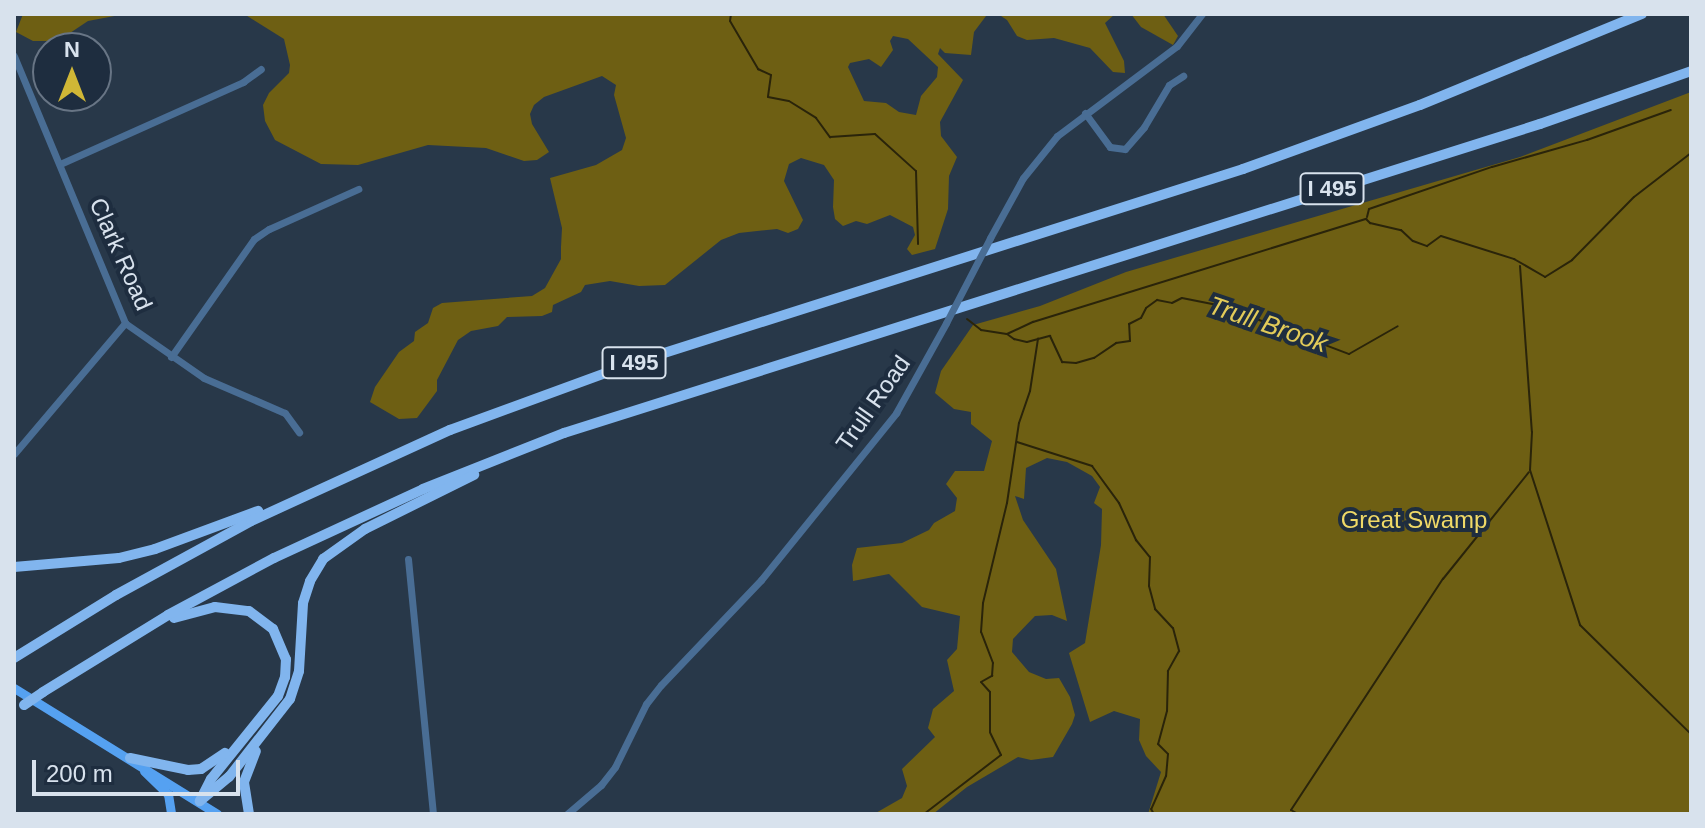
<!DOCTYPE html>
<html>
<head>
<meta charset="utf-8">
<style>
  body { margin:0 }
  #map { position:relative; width:1705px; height:828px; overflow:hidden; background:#283849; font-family:Arial,sans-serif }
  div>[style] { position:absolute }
  .green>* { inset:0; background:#6e5f13 }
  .stream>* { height:2px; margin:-1px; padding:0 1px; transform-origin:1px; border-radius:1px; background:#2a240a }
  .minor>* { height:7px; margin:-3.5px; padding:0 3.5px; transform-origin:3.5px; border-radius:3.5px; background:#496d94 }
  .major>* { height:9px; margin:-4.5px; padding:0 4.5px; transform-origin:4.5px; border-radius:4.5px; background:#55a1f1 }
  .highway>* { height:10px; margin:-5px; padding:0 5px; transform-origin:5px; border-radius:5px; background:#81b5ee }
  .minor-bridge>* { height:7px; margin:-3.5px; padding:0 3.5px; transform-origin:3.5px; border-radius:3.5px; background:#496d94 }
  .highway-bridge>* { height:10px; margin:-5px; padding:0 5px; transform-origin:5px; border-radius:5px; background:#81b5ee }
  span { translate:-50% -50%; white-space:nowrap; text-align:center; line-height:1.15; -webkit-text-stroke:8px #1e2d3f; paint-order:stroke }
  .shield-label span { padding:2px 6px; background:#1e2d3f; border:2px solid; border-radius:6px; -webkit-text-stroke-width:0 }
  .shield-label { font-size:22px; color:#d8e2ed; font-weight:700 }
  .street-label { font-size:24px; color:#d8e2ed }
  .park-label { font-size:24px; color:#f0d967 }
  .water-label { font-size:26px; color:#e2cb59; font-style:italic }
  .frame { position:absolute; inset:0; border:16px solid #d8e2ed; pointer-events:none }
  .north { position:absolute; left:32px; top:32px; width:80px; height:80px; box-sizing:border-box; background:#1e2d3f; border:2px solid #687585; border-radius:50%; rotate:0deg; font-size:22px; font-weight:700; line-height:32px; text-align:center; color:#d8e2ed }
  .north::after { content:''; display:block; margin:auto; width:28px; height:36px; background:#d0b736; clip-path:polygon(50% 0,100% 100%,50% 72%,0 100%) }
  .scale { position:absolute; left:32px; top:760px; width:208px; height:36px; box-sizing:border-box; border:4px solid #d8e2ed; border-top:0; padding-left:10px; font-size:24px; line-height:28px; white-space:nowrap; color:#d8e2ed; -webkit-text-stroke:6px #1e2d3f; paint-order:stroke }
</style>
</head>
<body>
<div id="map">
  <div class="green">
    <div style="clip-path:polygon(23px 14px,125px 14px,88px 21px,58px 41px,33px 41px,16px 32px)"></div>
    <div style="clip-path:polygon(evenodd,244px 14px,986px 14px,986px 16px,974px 32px,971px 55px,945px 53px,940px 48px,938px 54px,963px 80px,940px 122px,941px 136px,957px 157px,949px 176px,948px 209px,935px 249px,912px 255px,907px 249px,915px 235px,913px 227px,890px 215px,867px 224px,856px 221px,843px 226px,835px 219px,833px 207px,834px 180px,824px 165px,801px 158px,789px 164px,784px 181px,803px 220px,798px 229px,788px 233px,777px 229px,739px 233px,721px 240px,665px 285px,639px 286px,610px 281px,585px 285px,581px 292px,553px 305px,552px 312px,542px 316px,507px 317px,498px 326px,471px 331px,458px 340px,437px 380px,437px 391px,417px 418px,399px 419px,370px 402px,375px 387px,399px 352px,414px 341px,415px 332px,428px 323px,433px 308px,442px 303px,532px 296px,545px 288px,561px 259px,561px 247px,562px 228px,550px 178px,596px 165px,622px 150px,626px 138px,614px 95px,616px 85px,602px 76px,544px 97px,534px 105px,530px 114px,532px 124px,549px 152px,537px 160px,524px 161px,486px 148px,428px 145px,358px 165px,321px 164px,275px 140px,265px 121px,263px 105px,269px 93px,289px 73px,290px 65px,284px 39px,244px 14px,893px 36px,908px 39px,938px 67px,937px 77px,921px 96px,916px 115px,899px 112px,886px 103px,864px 101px,848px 67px,850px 63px,869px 59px,881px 67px,893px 50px,890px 41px,893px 36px)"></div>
    <div style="clip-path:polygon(998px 14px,1115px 14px,1105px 23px,1124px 61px,1125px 73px,1113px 72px,1090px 48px,1054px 38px,1027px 40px,1017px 36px,1007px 20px)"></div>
    <div style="clip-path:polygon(1131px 14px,1163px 14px,1178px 36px,1173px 45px,1141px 27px)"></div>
    <div style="clip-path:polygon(1691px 92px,1691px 814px,1148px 814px,1161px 772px,1146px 756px,1139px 740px,1140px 719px,1114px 711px,1090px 722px,1069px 653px,1085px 643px,1101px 545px,1102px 509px,1094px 503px,1100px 487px,1092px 476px,1067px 462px,1047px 458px,1026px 468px,1024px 499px,1015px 496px,1023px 520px,1056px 569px,1067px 621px,1052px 615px,1035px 616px,1013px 639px,1012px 652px,1029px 672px,1046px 679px,1059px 678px,1070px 697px,1075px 715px,1072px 724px,1053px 757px,1031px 760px,1018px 757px,967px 787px,933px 814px,874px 814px,902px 798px,907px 786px,902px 769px,935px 737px,928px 728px,933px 709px,954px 691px,947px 660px,957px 649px,960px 616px,922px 607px,889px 574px,853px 581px,852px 565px,857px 548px,902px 543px,929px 530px,934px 523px,955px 511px,957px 498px,946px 484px,955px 471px,984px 471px,992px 441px,971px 424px,971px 412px,954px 409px,935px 393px,941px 371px,973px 325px,1040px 306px,1126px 272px,1520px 157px)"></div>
  </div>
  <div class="stream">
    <div style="left:731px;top:14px;width:7px;rotate:98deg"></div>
    <div style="left:730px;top:21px;width:56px;rotate:59.7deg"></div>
    <div style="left:758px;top:69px;width:14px;rotate:25deg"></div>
    <div style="left:771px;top:75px;width:22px;rotate:98deg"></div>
    <div style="left:768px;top:97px;width:21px;rotate:11deg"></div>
    <div style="left:789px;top:101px;width:32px;rotate:32deg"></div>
    <div style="left:816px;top:118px;width:24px;rotate:54deg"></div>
    <div style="left:830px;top:137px;width:45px;rotate:-3.8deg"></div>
    <div style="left:875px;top:134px;width:55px;rotate:42.1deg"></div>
    <div style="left:916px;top:171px;width:73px;rotate:88.4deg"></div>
    <div style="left:1367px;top:217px;width:8px;rotate:-76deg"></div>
    <div style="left:1369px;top:209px;width:130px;rotate:-18.9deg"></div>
    <div style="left:1492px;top:167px;width:99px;rotate:-15.9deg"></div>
    <div style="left:1587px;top:140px;width:89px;rotate:-19.7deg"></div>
    <div style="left:1520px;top:266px;width:166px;rotate:85.9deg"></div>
    <div style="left:1532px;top:432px;width:38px;rotate:93deg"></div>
    <div style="left:1530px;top:470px;width:163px;rotate:72.1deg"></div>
    <div style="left:1580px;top:625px;width:156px;rotate:44.5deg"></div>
    <div style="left:967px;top:319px;width:18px;rotate:38deg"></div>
    <div style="left:981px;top:330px;width:26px;rotate:9deg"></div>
    <div style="left:1007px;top:334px;width:9px;rotate:36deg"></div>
    <div style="left:1014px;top:339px;width:13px;rotate:13deg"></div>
    <div style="left:1027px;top:342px;width:24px;rotate:-15deg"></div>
    <div style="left:1050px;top:336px;width:29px;rotate:65deg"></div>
    <div style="left:1062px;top:362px;width:14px;rotate:4deg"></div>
    <div style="left:1076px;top:363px;width:19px;rotate:-16deg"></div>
    <div style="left:1094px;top:358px;width:27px;rotate:-34deg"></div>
    <div style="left:1116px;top:343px;width:14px;rotate:-8deg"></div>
    <div style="left:1130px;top:341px;width:17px;rotate:-93deg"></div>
    <div style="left:1129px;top:324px;width:13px;rotate:-27deg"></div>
    <div style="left:1141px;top:318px;width:11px;rotate:-63deg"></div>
    <div style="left:1146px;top:308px;width:14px;rotate:-36deg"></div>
    <div style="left:1157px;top:300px;width:15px;rotate:11deg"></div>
    <div style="left:1172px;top:303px;width:11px;rotate:-27deg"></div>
    <div style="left:1182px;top:298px;width:41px;rotate:11.3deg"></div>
    <div style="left:1222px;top:306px;width:136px;rotate:20.7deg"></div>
    <div style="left:1349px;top:354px;width:56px;rotate:-29.7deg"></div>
    <div style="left:1007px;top:334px;width:29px;rotate:-25deg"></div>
    <div style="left:1033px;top:322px;width:349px;rotate:-17.2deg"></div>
    <div style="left:1366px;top:219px;width:6px;rotate:45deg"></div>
    <div style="left:1370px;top:223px;width:32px;rotate:13deg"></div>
    <div style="left:1401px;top:230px;width:16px;rotate:43deg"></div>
    <div style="left:1413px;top:241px;width:15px;rotate:20deg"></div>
    <div style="left:1427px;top:246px;width:17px;rotate:-36deg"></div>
    <div style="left:1441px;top:236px;width:77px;rotate:17.5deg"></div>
    <div style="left:1514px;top:259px;width:36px;rotate:30deg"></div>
    <div style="left:1545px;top:277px;width:32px;rotate:-32deg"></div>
    <div style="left:1572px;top:260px;width:88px;rotate:-45.5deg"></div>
    <div style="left:1634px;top:197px;width:72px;rotate:-37.7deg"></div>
    <div style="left:1017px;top:442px;width:79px;rotate:17.7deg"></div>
    <div style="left:1092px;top:466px;width:46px;rotate:53.9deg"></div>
    <div style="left:1119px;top:503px;width:41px;rotate:65.3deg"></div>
    <div style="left:1136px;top:540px;width:22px;rotate:51deg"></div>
    <div style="left:1150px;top:557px;width:29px;rotate:92deg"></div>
    <div style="left:1149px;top:586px;width:24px;rotate:75deg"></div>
    <div style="left:1155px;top:609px;width:26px;rotate:47deg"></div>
    <div style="left:1173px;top:628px;width:24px;rotate:75deg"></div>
    <div style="left:1179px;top:651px;width:23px;rotate:119deg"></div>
    <div style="left:1168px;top:671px;width:40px;rotate:91.4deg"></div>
    <div style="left:1167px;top:711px;width:34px;rotate:105deg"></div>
    <div style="left:1158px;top:744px;width:14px;rotate:45deg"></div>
    <div style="left:1168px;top:754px;width:22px;rotate:95deg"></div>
    <div style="left:1166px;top:776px;width:36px;rotate:114deg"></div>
    <div style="left:1151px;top:809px;width:6px;rotate:59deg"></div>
    <div style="left:924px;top:814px;width:97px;rotate:-37.5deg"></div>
    <div style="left:1001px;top:755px;width:25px;rotate:-116deg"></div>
    <div style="left:990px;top:732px;width:40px;rotate:-90deg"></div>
    <div style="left:990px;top:692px;width:13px;rotate:-132deg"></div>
    <div style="left:981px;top:682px;width:13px;rotate:-29deg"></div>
    <div style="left:992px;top:676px;width:13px;rotate:-86deg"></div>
    <div style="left:993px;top:663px;width:33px;rotate:-111deg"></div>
    <div style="left:981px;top:632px;width:29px;rotate:-86deg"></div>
    <div style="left:983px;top:603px;width:103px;rotate:-76.5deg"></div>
    <div style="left:1007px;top:503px;width:81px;rotate:-81.5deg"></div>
    <div style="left:1019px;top:423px;width:34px;rotate:-71deg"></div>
    <div style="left:1030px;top:391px;width:53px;rotate:-81.3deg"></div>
    <div style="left:1298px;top:814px;width:8px;rotate:-150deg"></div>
    <div style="left:1291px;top:810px;width:277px;rotate:-56.7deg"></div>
    <div style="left:1443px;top:579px;width:137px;rotate:-51.2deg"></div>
  </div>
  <div class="minor">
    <div style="left:14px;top:56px;width:289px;rotate:67.4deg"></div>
    <div style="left:125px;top:323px;width:96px;rotate:34.8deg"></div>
    <div style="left:204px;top:378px;width:88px;rotate:23.4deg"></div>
    <div style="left:285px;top:413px;width:24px;rotate:54deg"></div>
    <div style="left:1085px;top:113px;width:42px;rotate:53.7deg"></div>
    <div style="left:1110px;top:147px;width:15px;rotate:8deg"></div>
    <div style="left:1125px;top:149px;width:29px;rotate:-49deg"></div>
    <div style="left:1144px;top:127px;width:49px;rotate:-59.2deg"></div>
    <div style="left:1169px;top:85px;width:17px;rotate:-33deg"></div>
    <div style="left:60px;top:164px;width:201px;rotate:-24.1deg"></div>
    <div style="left:243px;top:82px;width:22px;rotate:-36deg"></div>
    <div style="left:990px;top:238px;width:68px;rotate:-61.2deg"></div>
    <div style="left:1023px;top:178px;width:54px;rotate:-51deg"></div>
    <div style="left:1057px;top:136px;width:150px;rotate:-36.9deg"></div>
    <div style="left:1177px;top:46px;width:41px;rotate:-52deg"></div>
    <div style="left:171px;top:357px;width:144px;rotate:-54.9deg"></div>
    <div style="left:254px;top:239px;width:18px;rotate:-34deg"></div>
    <div style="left:269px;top:229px;width:98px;rotate:-24.2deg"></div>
    <div style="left:14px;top:454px;width:172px;rotate:-49.7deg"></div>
    <div style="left:408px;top:559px;width:256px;rotate:84.4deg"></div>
    <div style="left:567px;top:814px;width:45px;rotate:-40.5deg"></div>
    <div style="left:601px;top:785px;width:23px;rotate:-52deg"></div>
    <div style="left:615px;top:767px;width:70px;rotate:-63.8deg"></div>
    <div style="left:646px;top:704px;width:24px;rotate:-52deg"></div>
    <div style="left:661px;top:685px;width:145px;rotate:-46.4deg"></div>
    <div style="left:761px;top:580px;width:215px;rotate:-51deg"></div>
    <div style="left:896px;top:413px;width:103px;rotate:-60.9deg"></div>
  </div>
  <div class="major">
    <div style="left:14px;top:688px;width:239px;rotate:31.8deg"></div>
    <div style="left:144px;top:771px;width:33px;rotate:44deg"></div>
    <div style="left:168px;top:794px;width:20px;rotate:81deg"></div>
  </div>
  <div class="highway">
    <div style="left:14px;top:567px;width:105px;rotate:-4.9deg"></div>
    <div style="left:119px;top:558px;width:37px;rotate:-14deg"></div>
    <div style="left:155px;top:549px;width:110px;rotate:-20.3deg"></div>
    <div style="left:174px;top:618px;width:42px;rotate:-15deg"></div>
    <div style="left:215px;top:607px;width:34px;rotate:7deg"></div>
    <div style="left:249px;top:611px;width:30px;rotate:37deg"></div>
    <div style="left:273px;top:629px;width:33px;rotate:67deg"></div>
    <div style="left:286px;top:659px;width:18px;rotate:93deg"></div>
    <div style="left:285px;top:677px;width:20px;rotate:110deg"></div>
    <div style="left:278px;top:696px;width:107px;rotate:128.9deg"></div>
    <div style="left:211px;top:779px;width:25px;rotate:117deg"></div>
    <div style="left:14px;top:658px;width:120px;rotate:-31.7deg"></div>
    <div style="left:116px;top:595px;width:154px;rotate:-28.7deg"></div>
    <div style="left:251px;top:521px;width:219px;rotate:-24.6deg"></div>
    <div style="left:450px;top:430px;width:201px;rotate:-20.1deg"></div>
    <div style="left:639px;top:361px;width:634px;rotate:-17.63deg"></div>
    <div style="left:1243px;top:169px;width:188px;rotate:-19.9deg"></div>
    <div style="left:1420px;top:105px;width:240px;rotate:-22.3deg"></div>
    <div style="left:43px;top:692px;width:147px;rotate:-31.6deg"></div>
    <div style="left:168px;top:615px;width:120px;rotate:-28.3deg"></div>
    <div style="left:274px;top:558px;width:164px;rotate:-24.8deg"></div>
    <div style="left:423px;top:489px;width:152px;rotate:-21.7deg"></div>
    <div style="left:564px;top:433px;width:1024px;rotate:-17.57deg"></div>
    <div style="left:1540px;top:124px;width:160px;rotate:-19.3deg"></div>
    <div style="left:130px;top:758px;width:59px;rotate:11.7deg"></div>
    <div style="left:188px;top:770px;width:13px;rotate:-4deg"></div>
    <div style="left:201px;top:769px;width:29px;rotate:-34deg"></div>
    <div style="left:200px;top:801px;width:38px;rotate:-40deg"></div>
    <div style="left:229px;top:777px;width:99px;rotate:-52deg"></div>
    <div style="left:290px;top:699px;width:29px;rotate:-72deg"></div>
    <div style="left:299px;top:671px;width:68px;rotate:-86.6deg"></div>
    <div style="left:303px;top:603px;width:23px;rotate:-72deg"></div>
    <div style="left:310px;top:581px;width:26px;rotate:-59deg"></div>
    <div style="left:323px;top:559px;width:52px;rotate:-35.5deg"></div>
    <div style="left:365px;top:529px;width:122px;rotate:-26.4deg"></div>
    <div style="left:249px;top:814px;width:32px;rotate:-99deg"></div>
    <div style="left:244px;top:782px;width:33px;rotate:-69deg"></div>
  </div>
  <div class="minor-bridge">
    <div style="left:946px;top:323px;width:96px;rotate:-62.6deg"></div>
  </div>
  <div class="highway-bridge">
    <div style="left:24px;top:705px;width:23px;rotate:-34deg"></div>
  </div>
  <div class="shield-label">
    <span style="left:1332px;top:189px">I 495</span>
    <span style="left:634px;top:363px">I 495</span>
  </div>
  <div class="street-label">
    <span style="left:121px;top:254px;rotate:66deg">Clark Road</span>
    <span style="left:873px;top:403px;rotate:-55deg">Trull Road</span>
  </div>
  <div class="park-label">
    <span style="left:1414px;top:520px">Great Swamp</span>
  </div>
  <div class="water-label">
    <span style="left:1268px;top:325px;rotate:19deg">Trull Brook</span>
  </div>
  <div class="frame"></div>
  <div class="north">N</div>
  <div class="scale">200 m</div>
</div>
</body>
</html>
